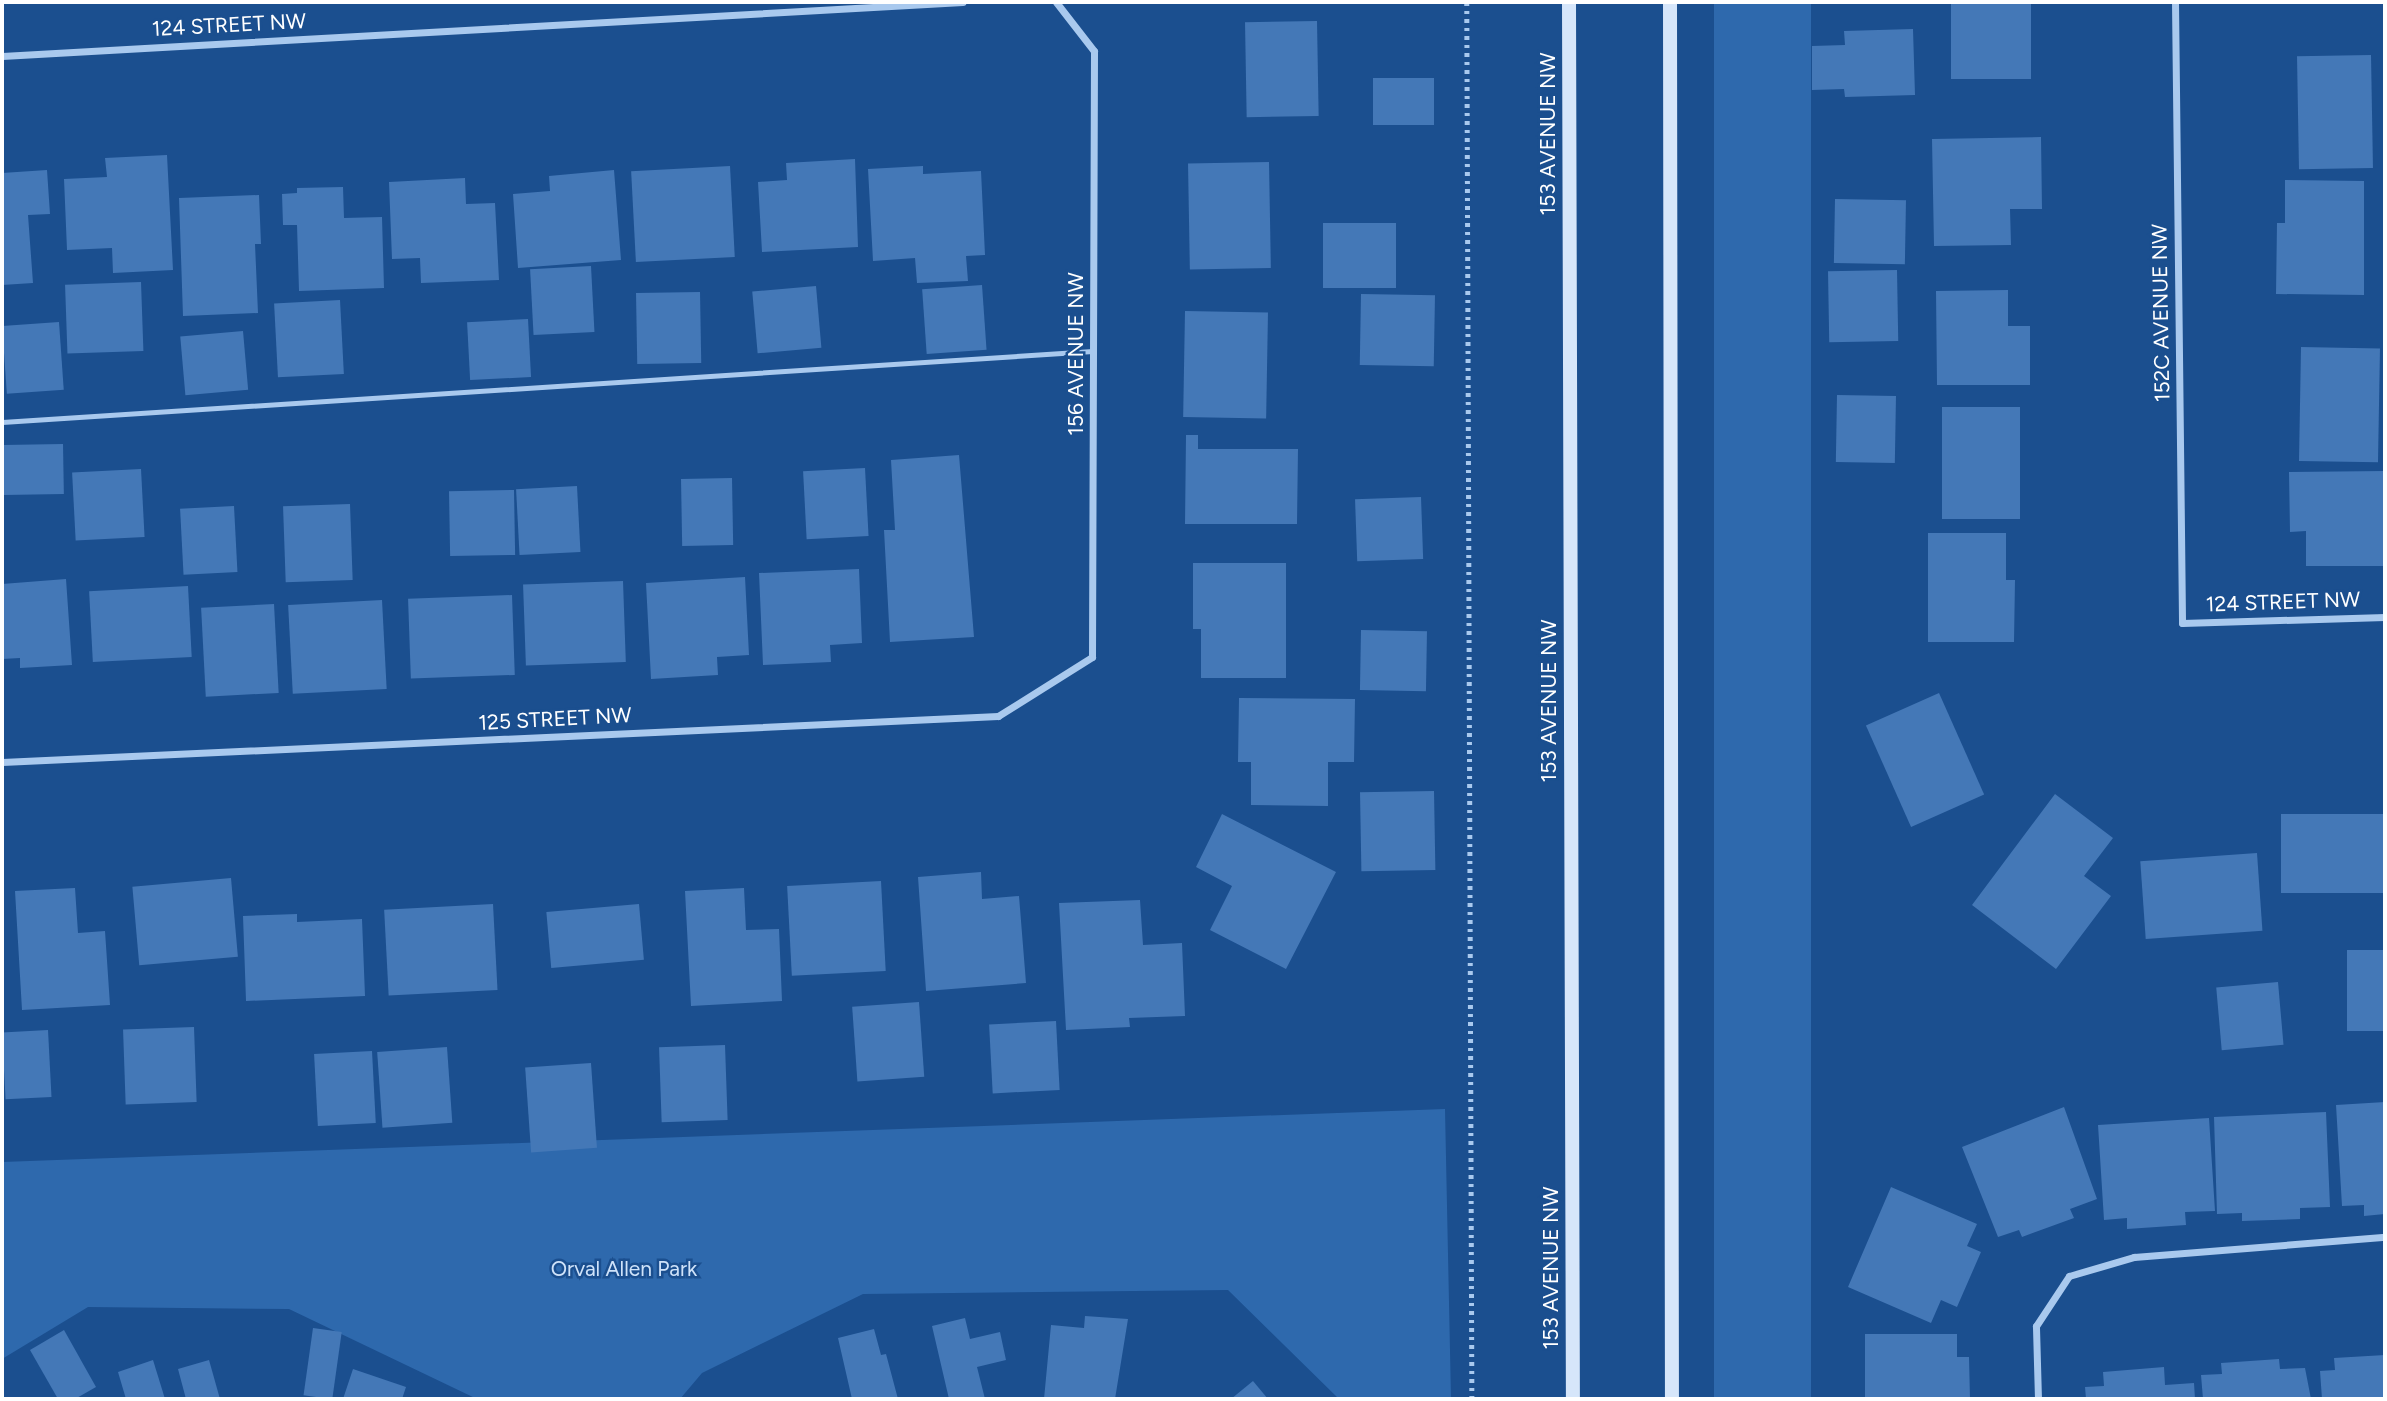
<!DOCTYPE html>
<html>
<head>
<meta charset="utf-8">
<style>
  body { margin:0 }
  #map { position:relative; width:2387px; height:1401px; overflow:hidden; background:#1b4f8f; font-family:Figtree,sans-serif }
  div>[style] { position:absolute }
  .green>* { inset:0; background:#2e69ad; transform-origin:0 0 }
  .building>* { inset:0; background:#4478b7; transform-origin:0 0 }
  .path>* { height:4.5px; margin-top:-2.25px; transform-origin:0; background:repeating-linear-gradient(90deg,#a9c9ee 0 3.5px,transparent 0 8.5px) }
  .service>* { height:5px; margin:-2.5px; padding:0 2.5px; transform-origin:2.5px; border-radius:2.5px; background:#a9c9ee }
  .minor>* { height:7px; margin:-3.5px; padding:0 3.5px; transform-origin:3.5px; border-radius:3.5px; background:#a9c9ee }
  .secondary>* { height:14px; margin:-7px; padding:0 7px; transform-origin:7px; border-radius:7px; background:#d6e6fa }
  span { translate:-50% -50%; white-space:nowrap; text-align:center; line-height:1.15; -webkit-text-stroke:5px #1b4f8f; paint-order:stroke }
  .street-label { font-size:21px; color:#fff }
  .park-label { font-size:21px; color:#cfe3fa }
  .frame { position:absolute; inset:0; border:4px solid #fff; pointer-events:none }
</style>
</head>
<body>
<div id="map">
  <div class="green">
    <div style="left:1714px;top:2px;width:97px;height:1397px"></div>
    <div style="clip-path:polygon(1445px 1109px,1451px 1399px,1339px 1399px,1228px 1290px,863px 1294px,702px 1373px,680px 1399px,477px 1399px,289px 1309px,88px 1307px,2px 1359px,2px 1162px)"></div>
  </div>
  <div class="building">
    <div style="left:1951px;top:2px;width:80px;height:77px"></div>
    <div style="left:1317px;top:21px;width:95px;height:72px;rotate:89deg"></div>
    <div style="clip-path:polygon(1913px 29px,1915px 95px,1845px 97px,1844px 89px,1812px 90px,1812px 46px,1845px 45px,1844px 31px)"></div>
    <div style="left:2371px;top:55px;width:113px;height:74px;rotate:89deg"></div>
    <div style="left:1434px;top:78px;width:47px;height:61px;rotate:90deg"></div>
    <div style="clip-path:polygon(2041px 137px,2042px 209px,2010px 209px,2011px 245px,1934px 246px,1932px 139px)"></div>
    <div style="clip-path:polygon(167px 155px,173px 270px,113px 273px,112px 248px,67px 250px,64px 179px,107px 177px,105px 158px)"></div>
    <div style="clip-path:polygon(855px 159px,858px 247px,762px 252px,758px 182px,787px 180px,786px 163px)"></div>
    <div style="left:1269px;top:162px;width:106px;height:81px;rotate:89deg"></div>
    <div style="left:730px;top:166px;width:91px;height:99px;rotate:87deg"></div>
    <div style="clip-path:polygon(923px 166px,923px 174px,981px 171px,985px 255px,966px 256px,968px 281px,917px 283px,915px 258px,873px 261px,868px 169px)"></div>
    <div style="clip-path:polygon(47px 170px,50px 214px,28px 215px,33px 283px,2px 285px,2px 173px)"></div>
    <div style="clip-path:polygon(614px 170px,621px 260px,518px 268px,513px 194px,550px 191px,549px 176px)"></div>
    <div style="clip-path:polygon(465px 178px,466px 204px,495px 203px,499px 280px,421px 283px,420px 258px,392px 259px,389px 182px)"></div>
    <div style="clip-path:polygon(2285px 180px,2364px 181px,2364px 295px,2276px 294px,2277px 223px,2285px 223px)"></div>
    <div style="clip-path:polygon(343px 187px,344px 218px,382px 217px,384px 288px,299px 291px,297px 225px,283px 225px,282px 194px,297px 193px,297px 188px)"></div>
    <div style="clip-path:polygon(259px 195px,261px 244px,255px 244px,258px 313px,183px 316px,179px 198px)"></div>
    <div style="left:1835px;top:199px;width:71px;height:64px;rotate:1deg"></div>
    <div style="left:1323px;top:223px;width:73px;height:65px"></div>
    <div style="left:591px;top:266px;width:66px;height:61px;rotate:87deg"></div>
    <div style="left:1897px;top:270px;width:71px;height:69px;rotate:89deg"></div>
    <div style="left:141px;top:282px;width:69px;height:76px;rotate:88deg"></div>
    <div style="left:982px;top:285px;width:65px;height:60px;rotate:86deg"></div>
    <div style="left:816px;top:286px;width:62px;height:64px;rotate:85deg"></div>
    <div style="clip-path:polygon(2008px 290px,2008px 326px,2030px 326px,2030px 385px,1937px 385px,1936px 291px)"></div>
    <div style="left:700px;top:292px;width:71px;height:64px;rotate:89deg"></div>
    <div style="left:1361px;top:294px;width:74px;height:71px;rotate:1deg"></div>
    <div style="left:340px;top:300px;width:74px;height:66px;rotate:87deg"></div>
    <div style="left:1185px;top:311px;width:83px;height:106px;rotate:1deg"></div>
    <div style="left:528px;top:319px;width:58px;height:61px;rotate:87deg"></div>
    <div style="left:59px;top:322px;width:68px;height:57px;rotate:86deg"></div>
    <div style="left:243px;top:331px;width:59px;height:63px;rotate:85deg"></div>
    <div style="left:2301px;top:347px;width:79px;height:114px;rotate:1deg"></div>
    <div style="left:1837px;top:395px;width:59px;height:67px;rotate:1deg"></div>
    <div style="left:1942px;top:407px;width:78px;height:112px"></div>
    <div style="clip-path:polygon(1186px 435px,1198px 435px,1198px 449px,1298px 449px,1297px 524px,1185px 524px)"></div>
    <div style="left:63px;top:444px;width:50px;height:60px;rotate:89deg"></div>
    <div style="clip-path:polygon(959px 455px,974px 637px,890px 642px,884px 530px,895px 530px,891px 460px)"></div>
    <div style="left:865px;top:468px;width:68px;height:62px;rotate:87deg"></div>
    <div style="left:141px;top:469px;width:68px;height:69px;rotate:87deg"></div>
    <div style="clip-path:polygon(2385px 471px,2385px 566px,2306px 566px,2306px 531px,2290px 532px,2289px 472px)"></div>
    <div style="left:732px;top:478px;width:67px;height:51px;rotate:89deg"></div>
    <div style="left:577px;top:486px;width:66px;height:61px;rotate:87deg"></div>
    <div style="left:514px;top:490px;width:65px;height:65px;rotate:89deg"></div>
    <div style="left:1421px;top:497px;width:62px;height:66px;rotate:88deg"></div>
    <div style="left:350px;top:504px;width:76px;height:67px;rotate:88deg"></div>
    <div style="left:234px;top:506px;width:66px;height:54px;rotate:87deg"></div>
    <div style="clip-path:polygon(1928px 533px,2006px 533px,2006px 580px,2015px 580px,2014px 642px,1928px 642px)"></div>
    <div style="clip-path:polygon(1193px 563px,1286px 563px,1286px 678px,1201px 678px,1201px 629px,1193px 629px)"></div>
    <div style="clip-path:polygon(859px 569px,862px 643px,830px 645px,831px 662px,763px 665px,759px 573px)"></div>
    <div style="clip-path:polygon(745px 577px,749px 655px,717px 657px,718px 675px,651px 679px,646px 583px)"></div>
    <div style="clip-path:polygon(66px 579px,72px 665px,20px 668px,20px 658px,2px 659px,2px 584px)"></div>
    <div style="left:623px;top:581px;width:81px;height:100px;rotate:88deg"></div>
    <div style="left:188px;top:586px;width:71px;height:99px;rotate:87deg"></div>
    <div style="left:512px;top:595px;width:80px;height:104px;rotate:88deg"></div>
    <div style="left:382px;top:600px;width:89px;height:94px;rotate:87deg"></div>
    <div style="left:274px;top:604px;width:89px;height:73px;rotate:87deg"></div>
    <div style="left:1361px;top:630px;width:66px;height:60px;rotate:1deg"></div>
    <div style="left:1939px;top:693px;width:111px;height:80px;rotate:66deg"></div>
    <div style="clip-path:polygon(1239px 698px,1355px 699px,1354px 762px,1328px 762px,1328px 806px,1251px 805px,1251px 762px,1238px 762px)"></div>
    <div style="left:1434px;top:791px;width:79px;height:74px;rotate:89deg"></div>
    <div style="clip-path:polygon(2055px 794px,2113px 838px,2084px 876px,2111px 896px,2056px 969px,1972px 905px)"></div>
    <div style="clip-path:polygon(1222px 814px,1336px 872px,1286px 969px,1210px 930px,1232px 886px,1196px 867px)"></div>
    <div style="left:2385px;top:814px;width:79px;height:104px;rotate:90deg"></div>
    <div style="left:2257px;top:853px;width:78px;height:117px;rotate:86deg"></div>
    <div style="clip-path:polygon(981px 872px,982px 899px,1019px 896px,1026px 983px,926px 991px,918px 877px)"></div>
    <div style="left:231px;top:878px;width:79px;height:99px;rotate:85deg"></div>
    <div style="left:881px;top:881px;width:90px;height:94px;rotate:87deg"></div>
    <div style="clip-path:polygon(75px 888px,78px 933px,105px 931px,110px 1005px,22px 1010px,15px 891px)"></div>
    <div style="clip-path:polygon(744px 888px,746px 930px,779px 929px,782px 1001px,691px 1006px,685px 891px)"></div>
    <div style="clip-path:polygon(1140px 900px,1143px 945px,1182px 943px,1185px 1016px,1129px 1018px,1130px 1027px,1066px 1030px,1059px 903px)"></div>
    <div style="left:493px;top:904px;width:86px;height:109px;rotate:87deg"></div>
    <div style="left:639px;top:904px;width:56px;height:93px;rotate:85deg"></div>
    <div style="clip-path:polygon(297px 914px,297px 922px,362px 919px,365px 996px,246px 1001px,243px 916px)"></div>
    <div style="left:2385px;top:950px;width:81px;height:38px;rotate:90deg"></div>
    <div style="left:2278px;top:982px;width:63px;height:62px;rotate:85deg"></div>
    <div style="left:919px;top:1002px;width:75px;height:67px;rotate:86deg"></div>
    <div style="left:1056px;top:1021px;width:69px;height:67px;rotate:87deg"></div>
    <div style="left:194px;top:1027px;width:75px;height:71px;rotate:88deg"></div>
    <div style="left:48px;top:1030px;width:67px;height:46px;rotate:87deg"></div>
    <div style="left:725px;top:1045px;width:75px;height:66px;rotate:88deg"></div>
    <div style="left:447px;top:1047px;width:76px;height:70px;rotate:86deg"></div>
    <div style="left:372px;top:1051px;width:72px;height:58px;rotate:87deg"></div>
    <div style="left:591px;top:1063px;width:85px;height:66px;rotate:86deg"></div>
    <div style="clip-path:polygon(2385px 1102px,2385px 1214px,2364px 1216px,2364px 1205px,2342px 1206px,2336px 1105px)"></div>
    <div style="clip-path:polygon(2064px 1107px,2097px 1199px,2070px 1209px,2074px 1218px,2022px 1237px,2019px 1230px,1998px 1237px,1962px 1147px)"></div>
    <div style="clip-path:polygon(2326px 1112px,2330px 1207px,2300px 1208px,2300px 1219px,2242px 1221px,2242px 1213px,2217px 1214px,2214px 1117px)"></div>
    <div style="clip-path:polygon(2209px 1118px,2215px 1211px,2185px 1212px,2186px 1225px,2127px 1229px,2127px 1218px,2104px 1220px,2098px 1125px)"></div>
    <div style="clip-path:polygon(1891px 1187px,1977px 1224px,1967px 1246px,1981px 1252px,1957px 1307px,1941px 1300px,1931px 1323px,1848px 1287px)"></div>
    <div style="clip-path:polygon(1085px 1316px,1128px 1319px,1115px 1399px,1044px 1399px,1051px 1325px,1084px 1328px)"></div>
    <div style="clip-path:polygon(965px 1318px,970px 1339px,1000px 1332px,1006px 1360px,977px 1367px,985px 1399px,949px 1399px,932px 1326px)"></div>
    <div style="left:313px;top:1328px;width:29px;height:68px;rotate:8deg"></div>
    <div style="clip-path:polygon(874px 1329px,881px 1355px,886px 1354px,898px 1399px,852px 1399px,838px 1338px)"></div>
    <div style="clip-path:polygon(64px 1330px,96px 1387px,75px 1399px,58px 1399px,30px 1350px)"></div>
    <div style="clip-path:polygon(1865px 1334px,1957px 1334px,1957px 1357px,1969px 1357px,1970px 1399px,1865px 1399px)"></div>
    <div style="clip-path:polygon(2385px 1355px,2385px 1399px,2322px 1399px,2320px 1371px,2335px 1370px,2334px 1358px)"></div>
    <div style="clip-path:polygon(2279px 1359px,2280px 1369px,2305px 1368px,2311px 1399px,2203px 1399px,2201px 1375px,2222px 1374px,2221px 1363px)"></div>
    <div style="clip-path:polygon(153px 1360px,165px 1399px,126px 1399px,118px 1372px)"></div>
    <div style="clip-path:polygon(209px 1360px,220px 1399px,186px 1399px,178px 1369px)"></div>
    <div style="clip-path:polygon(2164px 1367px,2165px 1385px,2194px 1383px,2195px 1399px,2086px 1399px,2085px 1387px,2104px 1386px,2103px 1372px)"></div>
    <div style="clip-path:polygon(353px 1369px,406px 1387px,402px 1399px,343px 1399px)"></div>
    <div style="clip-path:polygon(1253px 1381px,1268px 1399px,1231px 1399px)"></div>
  </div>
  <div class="path">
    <div style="left:1467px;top:2px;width:1397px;rotate:89.79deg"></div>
  </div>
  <div class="service">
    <div style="left:2px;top:422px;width:1093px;rotate:-3.72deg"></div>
  </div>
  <div class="minor">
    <div style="left:2175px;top:2px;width:621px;rotate:89.35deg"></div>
    <div style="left:2182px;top:623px;width:203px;rotate:-1.7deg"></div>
    <div style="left:2px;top:56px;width:962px;rotate:-3.22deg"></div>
    <div style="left:2px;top:762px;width:997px;rotate:-2.64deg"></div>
    <div style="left:998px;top:716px;width:111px;rotate:-32.1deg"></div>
    <div style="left:1092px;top:657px;width:606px;rotate:-89.81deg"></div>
    <div style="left:1094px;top:51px;width:62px;rotate:-127.8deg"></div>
    <div style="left:2038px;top:1399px;width:73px;rotate:-91.6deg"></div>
    <div style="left:2036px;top:1326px;width:60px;rotate:-56.6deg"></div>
    <div style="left:2069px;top:1276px;width:68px;rotate:-16.3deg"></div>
    <div style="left:2134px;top:1257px;width:252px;rotate:-4.6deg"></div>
  </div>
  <div class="secondary">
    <div style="left:1569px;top:2px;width:1397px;rotate:89.84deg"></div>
    <div style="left:1670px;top:2px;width:1397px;rotate:89.92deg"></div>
  </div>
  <div class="street-label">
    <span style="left:229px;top:25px;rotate:-3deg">124 STREET NW</span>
    <span style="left:1548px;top:134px;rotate:-90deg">153 AVENUE NW</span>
    <span style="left:2161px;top:313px;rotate:-91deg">152C AVENUE NW</span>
    <span style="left:1076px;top:354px;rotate:-90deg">156 AVENUE NW</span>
    <span style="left:2283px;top:602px;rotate:-2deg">124 STREET NW</span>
    <span style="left:1549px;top:701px;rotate:-90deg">153 AVENUE NW</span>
    <span style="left:555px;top:719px;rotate:-3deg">125 STREET NW</span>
    <span style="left:1551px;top:1268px;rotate:-90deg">153 AVENUE NW</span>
  </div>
  <div class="park-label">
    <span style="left:624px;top:1269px">Orval Allen Park</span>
  </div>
  <div class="frame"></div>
</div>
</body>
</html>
